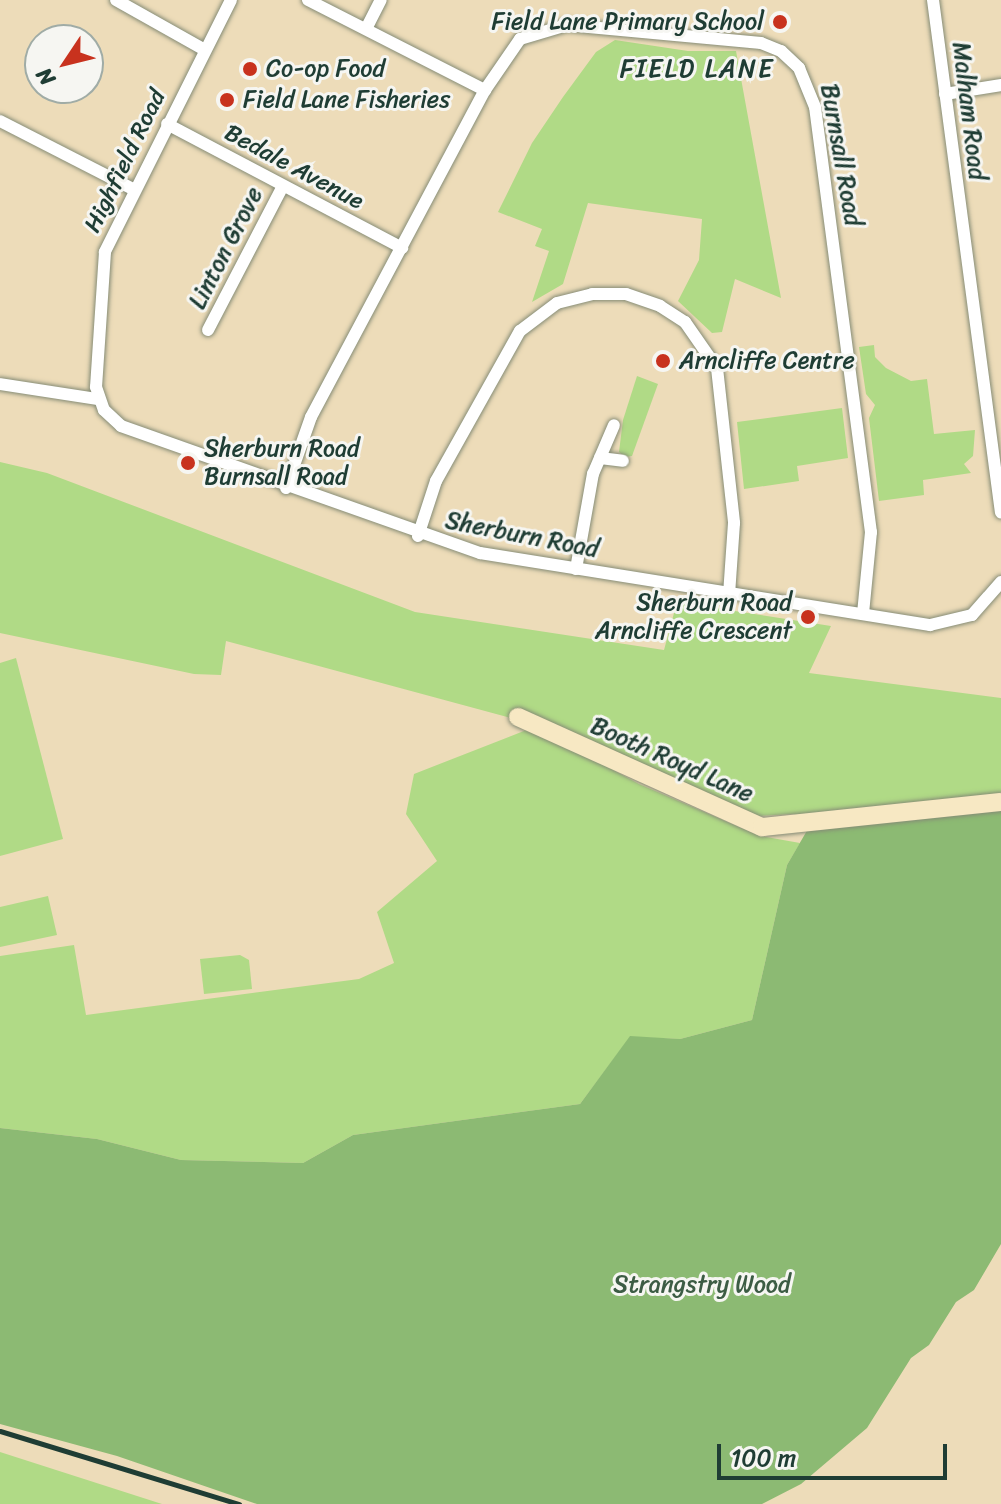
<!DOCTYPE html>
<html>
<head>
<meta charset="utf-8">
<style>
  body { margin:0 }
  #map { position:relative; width:1001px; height:1504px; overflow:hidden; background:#eddcb9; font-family:Sriracha,sans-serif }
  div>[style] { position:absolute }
  .green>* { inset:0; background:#b0da86 }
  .forest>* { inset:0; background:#8cba73 }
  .roads { filter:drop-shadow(0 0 2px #868c76) drop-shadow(0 0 2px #868c76) }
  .street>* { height:12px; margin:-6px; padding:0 6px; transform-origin:6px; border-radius:6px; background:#fff }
  .secondary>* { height:18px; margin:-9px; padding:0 9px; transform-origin:9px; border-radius:9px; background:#f7e8c3 }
  .rail>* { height:5px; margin:-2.5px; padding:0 2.5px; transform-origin:2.5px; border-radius:2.5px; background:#1f3d34 }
  .dots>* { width:22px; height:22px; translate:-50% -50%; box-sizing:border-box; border:4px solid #f6f6f2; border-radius:50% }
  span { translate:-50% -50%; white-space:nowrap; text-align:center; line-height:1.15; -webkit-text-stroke:6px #f6f6f2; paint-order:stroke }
  .poi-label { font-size:24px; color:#1f3d34 }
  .right { translate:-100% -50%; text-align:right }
  .left { translate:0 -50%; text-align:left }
  .street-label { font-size:24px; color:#1f3d34 }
  .park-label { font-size:24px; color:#3c5c44 }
  .neighbourhood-label { font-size:26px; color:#1f3d34; letter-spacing:2px }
  .north { position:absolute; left:24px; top:24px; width:80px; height:80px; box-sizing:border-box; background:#f6f6f2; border:2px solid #a0aca6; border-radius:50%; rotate:235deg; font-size:22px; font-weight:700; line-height:32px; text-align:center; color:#1f3d34 }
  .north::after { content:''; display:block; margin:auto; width:28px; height:36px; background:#c8321e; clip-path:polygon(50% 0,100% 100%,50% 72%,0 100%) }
  .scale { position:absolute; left:717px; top:1444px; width:230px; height:36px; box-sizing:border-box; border:4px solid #1f3d34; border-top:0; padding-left:10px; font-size:24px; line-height:28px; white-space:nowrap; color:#1f3d34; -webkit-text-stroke:6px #f6f6f2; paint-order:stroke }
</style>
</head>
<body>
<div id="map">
  <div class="green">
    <div style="clip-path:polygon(615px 40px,688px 51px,736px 51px,781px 298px,735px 279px,722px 332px,712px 333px,678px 301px,699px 260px,702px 219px,588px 203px,563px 284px,532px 302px,549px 251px,535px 246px,542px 229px,498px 212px,532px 143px,563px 97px,596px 52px)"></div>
    <div style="clip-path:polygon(874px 345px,875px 357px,886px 368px,911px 381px,927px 379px,934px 434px,975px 430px,973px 456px,964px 464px,971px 473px,923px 480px,924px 495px,879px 501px,869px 418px,875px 405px,866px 394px,859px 347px)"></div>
    <div style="clip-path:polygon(637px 376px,658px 384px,632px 456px,625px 457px,619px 452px,623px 420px)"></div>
    <div style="clip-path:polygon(842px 408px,848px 458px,797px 466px,799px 481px,744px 489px,737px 422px)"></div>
    <div style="clip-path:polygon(0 462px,47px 473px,415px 612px,664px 650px,677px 602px,831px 626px,809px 673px,1001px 698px,1001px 802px,812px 822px,793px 814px,759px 816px,511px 718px,226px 641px,221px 675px,194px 674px,0 633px)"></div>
    <div style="clip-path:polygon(16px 658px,63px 839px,0 856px,0 663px)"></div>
    <div style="clip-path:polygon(534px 727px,639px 784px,760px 836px,800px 843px,787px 865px,752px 1020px,680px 1039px,630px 1037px,580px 1104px,353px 1135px,303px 1163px,181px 1160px,97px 1139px,0 1128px,0 956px,74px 945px,86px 1015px,359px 979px,394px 963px,377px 912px,437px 861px,406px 814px,414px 774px)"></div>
    <div style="clip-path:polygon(48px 896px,57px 935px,0 947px,0 907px)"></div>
    <div style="clip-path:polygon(240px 955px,249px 960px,252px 989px,204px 994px,200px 959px)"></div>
    <div style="clip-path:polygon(0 1452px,162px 1504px,0 1504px)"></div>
  </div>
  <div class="forest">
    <div style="clip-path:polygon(1001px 802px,1001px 1244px,974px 1290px,956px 1302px,929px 1345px,911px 1358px,867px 1428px,801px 1484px,762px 1504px,257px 1504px,117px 1456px,0 1424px,0 1128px,97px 1139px,181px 1160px,303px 1163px,353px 1135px,580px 1104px,630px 1036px,680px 1039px,752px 1020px,787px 865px,812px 822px)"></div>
  </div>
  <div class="roads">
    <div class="street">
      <div style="left:116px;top:0;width:102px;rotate:29.3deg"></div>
      <div style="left:231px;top:0;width:282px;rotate:116.6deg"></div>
      <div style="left:105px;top:252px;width:135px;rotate:93.8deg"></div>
      <div style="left:96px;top:387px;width:24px;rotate:71deg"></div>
      <div style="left:104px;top:410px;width:23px;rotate:43deg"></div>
      <div style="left:121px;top:426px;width:381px;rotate:19.5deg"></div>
      <div style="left:480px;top:553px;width:456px;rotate:9.1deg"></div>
      <div style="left:930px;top:625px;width:43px;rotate:-13.4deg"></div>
      <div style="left:972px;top:615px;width:44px;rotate:-48.7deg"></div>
      <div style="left:308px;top:0;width:199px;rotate:27deg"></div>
      <div style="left:933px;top:0;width:517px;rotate:82.45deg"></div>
      <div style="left:367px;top:27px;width:30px;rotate:-63deg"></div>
      <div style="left:945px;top:94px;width:57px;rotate:-9.1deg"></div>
      <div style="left:0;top:121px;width:149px;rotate:27.1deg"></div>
      <div style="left:167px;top:124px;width:266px;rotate:27.8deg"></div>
      <div style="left:208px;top:330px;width:162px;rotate:-62.5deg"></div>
      <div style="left:0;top:384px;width:98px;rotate:8.8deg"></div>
      <div style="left:600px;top:458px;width:23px;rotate:7deg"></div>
      <div style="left:286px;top:488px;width:75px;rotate:-70.6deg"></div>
      <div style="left:311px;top:417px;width:370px;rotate:-62deg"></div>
      <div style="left:485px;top:90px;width:62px;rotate:-55.5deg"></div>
      <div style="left:520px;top:39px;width:49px;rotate:-16.6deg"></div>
      <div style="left:567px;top:25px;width:195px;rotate:5.3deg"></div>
      <div style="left:761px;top:43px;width:22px;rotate:22deg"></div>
      <div style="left:781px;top:51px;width:25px;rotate:43deg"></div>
      <div style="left:799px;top:68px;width:42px;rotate:67.7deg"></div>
      <div style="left:815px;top:107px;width:429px;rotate:82.5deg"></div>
      <div style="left:871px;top:532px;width:82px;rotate:95.6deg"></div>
      <div style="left:418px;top:536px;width:58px;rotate:-71.9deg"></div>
      <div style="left:436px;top:481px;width:172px;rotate:-60.8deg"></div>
      <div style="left:520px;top:331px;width:46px;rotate:-37.1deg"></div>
      <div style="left:557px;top:303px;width:36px;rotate:-14deg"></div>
      <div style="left:592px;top:294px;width:34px"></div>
      <div style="left:626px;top:294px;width:36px;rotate:19deg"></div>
      <div style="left:660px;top:306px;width:30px;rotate:33deg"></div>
      <div style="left:685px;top:322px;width:56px;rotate:55.2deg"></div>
      <div style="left:717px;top:368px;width:156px;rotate:83.7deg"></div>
      <div style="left:734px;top:523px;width:71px;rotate:94deg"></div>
      <div style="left:576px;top:569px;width:97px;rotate:-79.9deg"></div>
      <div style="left:593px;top:474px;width:53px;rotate:-66.8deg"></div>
    </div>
    <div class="secondary">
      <div style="left:518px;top:717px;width:268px;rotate:24.3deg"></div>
      <div style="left:762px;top:827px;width:240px;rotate:-6deg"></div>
    </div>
  </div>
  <div class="rail">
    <div style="left:0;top:1431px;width:250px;rotate:17deg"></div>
  </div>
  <div class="dots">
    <div style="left:780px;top:22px;background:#c8321e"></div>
    <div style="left:250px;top:69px;background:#c8321e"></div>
    <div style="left:227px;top:100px;background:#c8321e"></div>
    <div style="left:663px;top:361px;background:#c8321e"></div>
    <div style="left:188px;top:463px;background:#c8321e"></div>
    <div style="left:808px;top:617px;background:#c8321e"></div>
  </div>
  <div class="poi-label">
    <span class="right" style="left:764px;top:22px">Field Lane Primary School</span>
    <span class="left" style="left:266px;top:69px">Co-op Food</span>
    <span class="left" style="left:243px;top:100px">Field Lane Fisheries</span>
    <span class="left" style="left:679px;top:361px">Arncliffe Centre</span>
    <span class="left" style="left:204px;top:463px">Sherburn Road<br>Burnsall Road</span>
    <span class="right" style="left:792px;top:617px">Sherburn Road<br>Arncliffe Crescent</span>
  </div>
  <div class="street-label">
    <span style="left:969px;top:111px;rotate:83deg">Malham Road</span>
    <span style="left:841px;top:155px;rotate:80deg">Burnsall Road</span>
    <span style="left:125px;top:161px;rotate:-64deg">Highfield Road</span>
    <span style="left:294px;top:167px;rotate:28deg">Bedale Avenue</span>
    <span style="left:226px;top:248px;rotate:-63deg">Linton Grove</span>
    <span style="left:522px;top:535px;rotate:11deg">Sherburn Road</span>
    <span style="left:672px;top:760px;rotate:24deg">Booth Royd Lane</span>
  </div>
  <div class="park-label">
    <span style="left:702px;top:1285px">Strangstry Wood</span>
  </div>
  <div class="neighbourhood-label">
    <span style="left:697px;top:69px">FIELD LANE</span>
  </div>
  <div class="north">N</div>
  <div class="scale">100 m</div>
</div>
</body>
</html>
